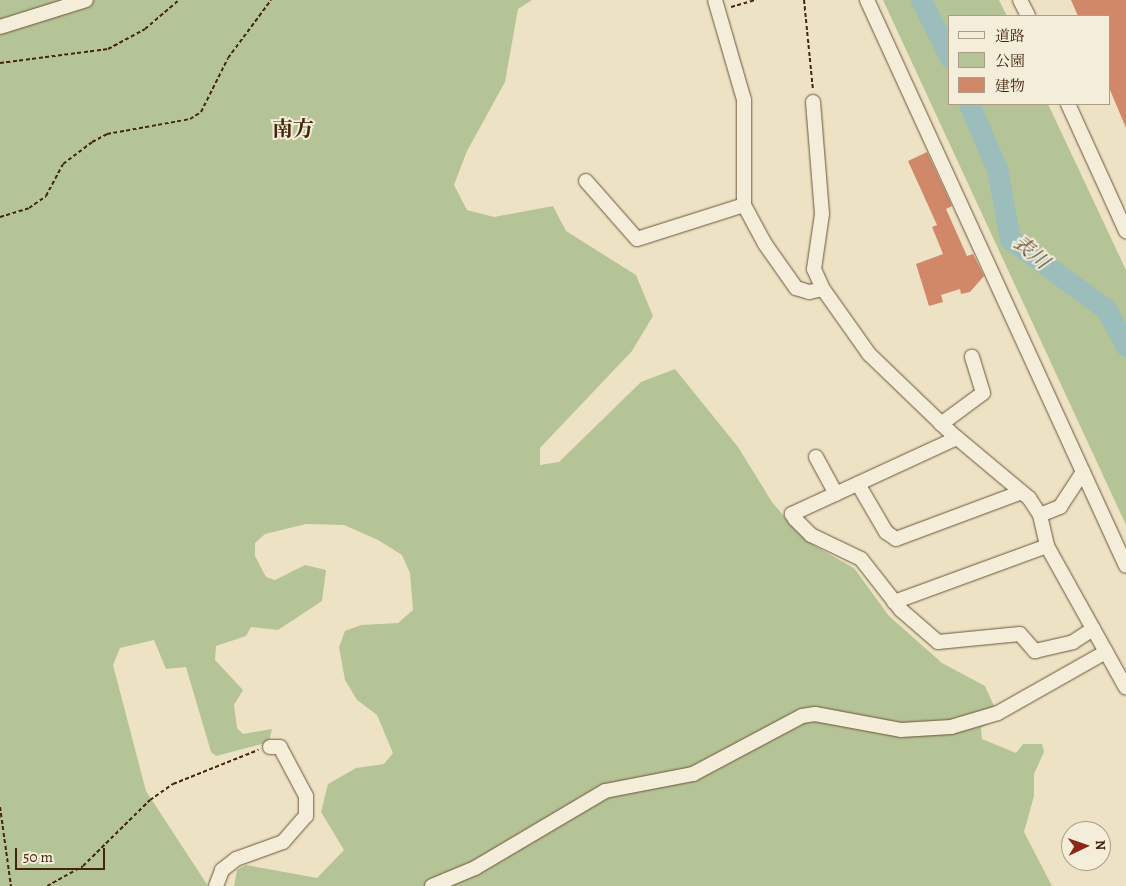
<!DOCTYPE html>
<html>
<head>
<meta charset="utf-8">
<style>
  body { margin:0 }
  #map { position:relative; width:1126px; height:886px; overflow:hidden; background:#ede3c4; font-family:Alegreya,"Noto Serif JP",serif }
  div>[style] { position:absolute }
  .green>* { inset:0; background:#b5c496 }
  .river>* { height:21px; margin:-10.5px; padding:0 10.5px; transform-origin:10.5px; border-radius:10.5px; background:#9bbdbb }
  .building>* { inset:0; background:#d08869 }
  .path>* { height:2px; margin-top:-1px; transform-origin:0; background:repeating-linear-gradient(90deg,#44250c 0 4px,transparent 0 6.5px) }
  .roads { filter:drop-shadow(0 0 1px #6e543a) drop-shadow(0 0 1px #6e543a) }
  .street>* { height:14px; margin:-7px; padding:0 7px; transform-origin:7px; border-radius:7px; background:#f3edd9 }
  span { translate:-50% -50%; white-space:nowrap; text-align:center; line-height:1.15; -webkit-text-stroke:4px #f3edd9; paint-order:stroke }
  .water-label { font-size:20px; color:#5a4b38; font-style:italic }
  .quarter-label { font-size:21px; color:#44250c; font-weight:700 }
  .legend { position:absolute; left:948px; top:15px; width:162px; height:90px; box-sizing:border-box; background:#f3edd9; border:1px solid #ad9d87; margin:0; padding:6px 9px; list-style:none; font-size:15px; color:#44250c }
  .legend li { display:flex; align-items:center; gap:10px; height:25px }
  .legend b { width:25px; border:1px solid #ad9d87 }
  .north { position:absolute; left:1061px; top:821px; width:50px; height:50px; box-sizing:border-box; background:#f3edd9; border:1px solid #ad9d87; border-radius:50%; rotate:87deg; font-size:14px; font-weight:700; line-height:20px; text-align:center; color:#44250c }
  .north::after { content:''; display:block; margin:auto; width:18px; height:22px; background:#8f2418; clip-path:polygon(50% 0,100% 100%,50% 72%,0 100%) }
  .scale { position:absolute; left:15px; top:848px; width:90px; height:22px; box-sizing:border-box; border:2px solid #44250c; border-top:0; padding-left:6px; font-size:15px; line-height:18px; white-space:nowrap; color:#44250c; -webkit-text-stroke:4px #f3edd9; paint-order:stroke }
</style>
</head>
<body>
<div id="map">
  <div class="green">
    <div style="clip-path:polygon(0 0,532px 0,518px 9px,505px 82px,467px 151px,454px 185px,467px 210px,494px 217px,553px 206px,566px 231px,636px 275px,653px 316px,632px 351px,540px 448px,540px 465px,559px 462px,641px 382px,675px 369px,738px 447px,772px 502px,795px 529px,813px 545px,854px 568px,889px 616px,942px 663px,985px 686px,999px 717px,981px 728px,982px 739px,1016px 753px,1023px 744px,1042px 744px,1044px 752px,1034px 774px,1034px 796px,1024px 832px,1052px 886px,234px 886px,237px 870px,246px 865px,317px 878px,344px 850px,321px 812px,328px 784px,356px 768px,384px 764px,393px 753px,377px 715px,357px 700px,345px 680px,339px 647px,345px 631px,361px 625px,398px 623px,413px 610px,410px 573px,402px 555px,378px 540px,344px 525px,306px 524px,265px 534px,255px 543px,255px 556px,266px 577px,275px 580px,305px 565px,326px 570px,322px 601px,278px 630px,251px 627px,246px 636px,216px 646px,215px 660px,243px 690px,234px 705px,237px 728px,243px 734px,272px 729px,269px 742px,216px 756px,211px 752px,186px 667px,166px 669px,154px 640px,120px 648px,113px 665px,146px 791px,208px 886px,0 886px)"></div>
    <div style="clip-path:polygon(883px 0,999px 0,1007px 16px,950px 16px,950px 104px,1048px 104px,1126px 270px,1126px 525px)"></div>
  </div>
  <div class="river">
    <div style="left:921px;top:0;width:65px;rotate:63.4deg"></div>
    <div style="left:969px;top:104px;width:71px;rotate:66.7deg"></div>
    <div style="left:997px;top:169px;width:71px;rotate:79.5deg"></div>
    <div style="left:1010px;top:239px;width:119px;rotate:36.1deg"></div>
    <div style="left:1106px;top:309px;width:42px;rotate:61.6deg"></div>
  </div>
  <div class="building">
    <div style="clip-path:polygon(1071px 0,1126px 0,1126px 128px,1110px 90px,1110px 16px,1078px 16px)"></div>
    <div style="clip-path:polygon(927px 152px,952px 206px,946px 209px,967px 256px,973px 254px,984px 276px,970px 292px,961px 294px,960px 289px,941px 295px,943px 302px,929px 306px,916px 264px,943px 254px,932px 227px,937px 225px,908px 161px)"></div>
  </div>
  <div class="path">
    <div style="left:804px;top:0;width:90px;rotate:84.3deg"></div>
    <div style="left:731px;top:7px;width:26px;rotate:-16deg"></div>
    <div style="left:0;top:63px;width:109px;rotate:-7.4deg"></div>
    <div style="left:108px;top:49px;width:42px;rotate:-28.4deg"></div>
    <div style="left:145px;top:29px;width:45px;rotate:-40.5deg"></div>
    <div style="left:0;top:217px;width:30px;rotate:-17deg"></div>
    <div style="left:29px;top:208px;width:21px;rotate:-35deg"></div>
    <div style="left:46px;top:196px;width:36px;rotate:-62deg"></div>
    <div style="left:63px;top:164px;width:36px;rotate:-37deg"></div>
    <div style="left:92px;top:142px;width:17px;rotate:-28deg"></div>
    <div style="left:107px;top:134px;width:84px;rotate:-10.2deg"></div>
    <div style="left:190px;top:119px;width:13px;rotate:-32deg"></div>
    <div style="left:201px;top:112px;width:60px;rotate:-63.4deg"></div>
    <div style="left:228px;top:58px;width:72px;rotate:-53.4deg"></div>
    <div style="left:0;top:807px;width:80px;rotate:82.1deg"></div>
    <div style="left:47px;top:886px;width:41px;rotate:-29.1deg"></div>
    <div style="left:83px;top:866px;width:94px;rotate:-44.6deg"></div>
    <div style="left:150px;top:800px;width:28px;rotate:-35deg"></div>
    <div style="left:173px;top:784px;width:92px;rotate:-21.8deg"></div>
  </div>
  <div class="roads">
    <div class="street">
      <div style="left:715px;top:0;width:104px;rotate:73.8deg"></div>
      <div style="left:744px;top:100px;width:105px;rotate:90deg"></div>
      <div style="left:744px;top:205px;width:44px;rotate:61.7deg"></div>
      <div style="left:765px;top:244px;width:54px;rotate:54.8deg"></div>
      <div style="left:796px;top:288px;width:14px;rotate:17deg"></div>
      <div style="left:809px;top:292px;width:14px;rotate:-12deg"></div>
      <div style="left:823px;top:289px;width:80px;rotate:54.7deg"></div>
      <div style="left:869px;top:354px;width:112px;rotate:43.9deg"></div>
      <div style="left:950px;top:432px;width:103px;rotate:39.9deg"></div>
      <div style="left:1029px;top:498px;width:20px;rotate:57deg"></div>
      <div style="left:1040px;top:515px;width:32px;rotate:77deg"></div>
      <div style="left:1047px;top:546px;width:162px;rotate:60.9deg"></div>
      <div style="left:867px;top:0;width:622px;rotate:65.41deg"></div>
      <div style="left:1020px;top:0;width:18px;rotate:63deg"></div>
      <div style="left:0;top:27px;width:90px;rotate:-17.4deg"></div>
      <div style="left:813px;top:102px;width:112px;rotate:85.4deg"></div>
      <div style="left:822px;top:214px;width:56px;rotate:98.3deg"></div>
      <div style="left:814px;top:269px;width:22px;rotate:66deg"></div>
      <div style="left:1068px;top:104px;width:140px;rotate:65.5deg"></div>
      <div style="left:586px;top:181px;width:77px;rotate:48.7deg"></div>
      <div style="left:637px;top:239px;width:112px;rotate:-17.6deg"></div>
      <div style="left:941px;top:424px;width:52px;rotate:-36.4deg"></div>
      <div style="left:983px;top:393px;width:38px;rotate:-107deg"></div>
      <div style="left:957px;top:438px;width:182px;rotate:155.3deg"></div>
      <div style="left:792px;top:514px;width:6px;rotate:59deg"></div>
      <div style="left:795px;top:519px;width:23px;rotate:45deg"></div>
      <div style="left:811px;top:535px;width:55px;rotate:25.6deg"></div>
      <div style="left:861px;top:559px;width:65px;rotate:51.9deg"></div>
      <div style="left:901px;top:610px;width:49px;rotate:40.9deg"></div>
      <div style="left:938px;top:642px;width:82px;rotate:-5.6deg"></div>
      <div style="left:1020px;top:634px;width:23px;rotate:49deg"></div>
      <div style="left:1035px;top:651px;width:39px;rotate:-13deg"></div>
      <div style="left:1073px;top:642px;width:24px;rotate:-33deg"></div>
      <div style="left:816px;top:457px;width:42px;rotate:61.6deg"></div>
      <div style="left:858px;top:484px;width:56px;rotate:59.7deg"></div>
      <div style="left:886px;top:532px;width:12px;rotate:35deg"></div>
      <div style="left:896px;top:539px;width:134px;rotate:-20.5deg"></div>
      <div style="left:1040px;top:515px;width:22px;rotate:-22deg"></div>
      <div style="left:1060px;top:507px;width:42px;rotate:-56.7deg"></div>
      <div style="left:894px;top:602px;width:163px;rotate:-20.1deg"></div>
      <div style="left:216px;top:886px;width:17px;rotate:-69deg"></div>
      <div style="left:222px;top:870px;width:18px;rotate:-38deg"></div>
      <div style="left:236px;top:859px;width:50px;rotate:-19.9deg"></div>
      <div style="left:283px;top:842px;width:35px;rotate:-49deg"></div>
      <div style="left:306px;top:816px;width:20px;rotate:-90deg"></div>
      <div style="left:306px;top:796px;width:55px;rotate:-118deg"></div>
      <div style="left:280px;top:747px;width:10px;rotate:180deg"></div>
      <div style="left:432px;top:886px;width:47px;rotate:-22.7deg"></div>
      <div style="left:475px;top:868px;width:151px;rotate:-30.6deg"></div>
      <div style="left:605px;top:791px;width:90px;rotate:-10.9deg"></div>
      <div style="left:693px;top:774px;width:123px;rotate:-28deg"></div>
      <div style="left:802px;top:716px;width:13px;rotate:-9deg"></div>
      <div style="left:815px;top:714px;width:87px;rotate:10.5deg"></div>
      <div style="left:901px;top:730px;width:50px;rotate:-3.4deg"></div>
      <div style="left:951px;top:727px;width:49px;rotate:-16.6deg"></div>
      <div style="left:998px;top:713px;width:124px;rotate:-29.5deg"></div>
    </div>
  </div>
  <div class="water-label">
    <span style="left:1031px;top:252px;rotate:40deg">表川</span>
  </div>
  <div class="quarter-label">
    <span style="left:293px;top:129px">南方</span>
  </div>
  <ul class="legend">
  <li><b style="height:6px;background:#f3edd9"></b>道路</li>
  <li><b style="height:14px;background:#b5c496"></b>公園</li>
  <li><b style="height:14px;background:#d08869"></b>建物</li>
  </ul>
  <div class="north">N</div>
  <div class="scale">50 m</div>
</div>
</body>
</html>
